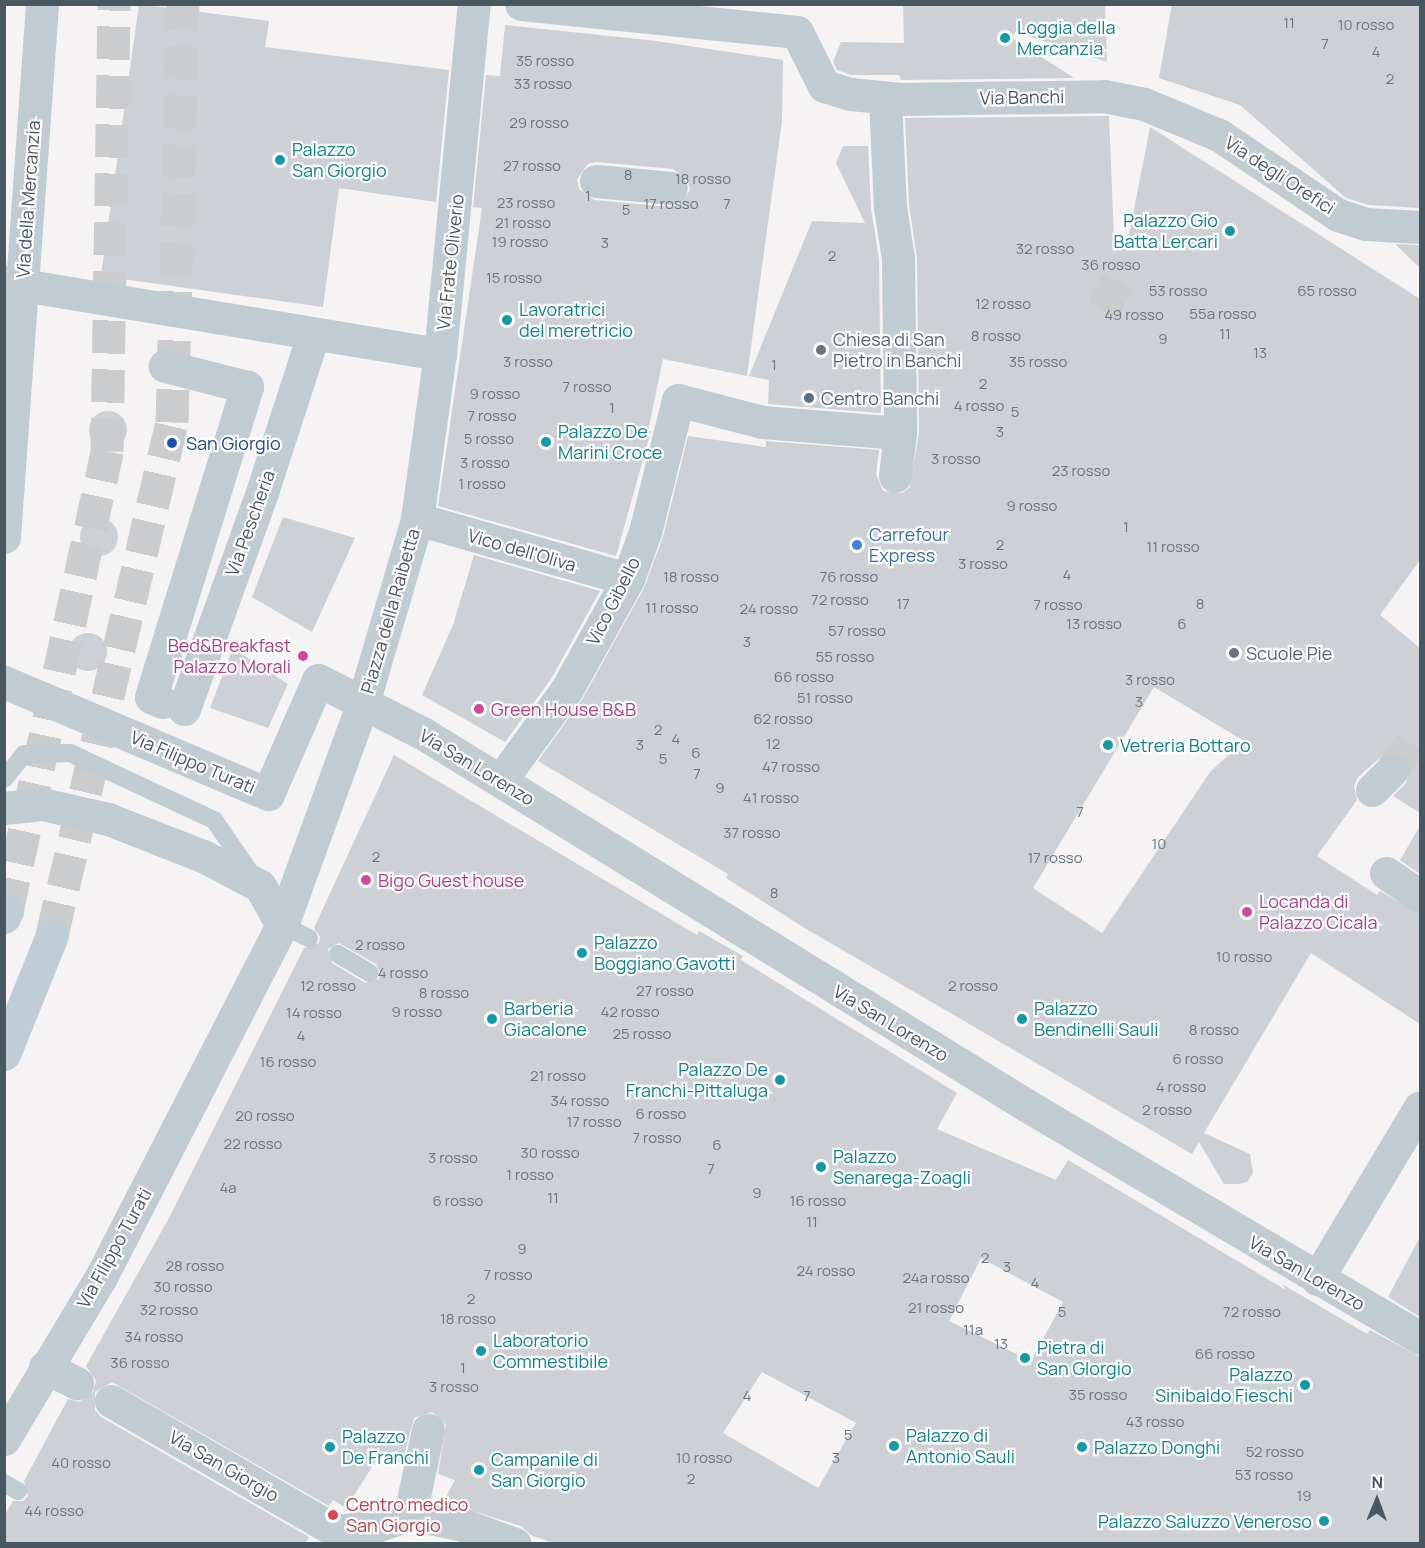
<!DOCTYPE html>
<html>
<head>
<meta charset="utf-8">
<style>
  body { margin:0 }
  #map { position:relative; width:1425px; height:1548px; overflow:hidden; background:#f5f3f3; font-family:Manrope,sans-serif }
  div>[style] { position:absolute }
  .building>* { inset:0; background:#cdd0d5 }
  .round { border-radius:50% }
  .street-tunnel>* { height:33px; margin-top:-16.5px; transform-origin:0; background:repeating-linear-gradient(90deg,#caccce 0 33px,transparent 0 49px) }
  .secondary-tunnel>* { height:33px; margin-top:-16.5px; transform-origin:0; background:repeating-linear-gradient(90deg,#caccce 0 33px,transparent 0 49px) }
  .lane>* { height:18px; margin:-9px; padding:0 9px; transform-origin:9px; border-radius:9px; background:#c0cbd2 }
  .street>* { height:33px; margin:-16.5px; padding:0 16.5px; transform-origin:16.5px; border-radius:16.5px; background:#c0cbd2 }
  .secondary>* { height:33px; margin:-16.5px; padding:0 16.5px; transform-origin:16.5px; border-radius:16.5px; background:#c0ccd6 }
  .dots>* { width:16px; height:16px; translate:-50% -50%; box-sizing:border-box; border:3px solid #fff; border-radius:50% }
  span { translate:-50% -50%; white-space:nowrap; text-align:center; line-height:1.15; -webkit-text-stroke:4.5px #fff; paint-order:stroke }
  .number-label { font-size:15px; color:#6a757e }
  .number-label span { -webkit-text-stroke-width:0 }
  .culture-label { font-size:18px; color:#0d838f }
  .left { translate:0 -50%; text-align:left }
  .right { translate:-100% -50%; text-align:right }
  .street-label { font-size:18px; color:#495761 }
  .worship-label { font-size:18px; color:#5b616d }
  .service-label { font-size:18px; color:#4e5e75 }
  .transit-label { font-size:18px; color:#164399 }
  .shop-label { font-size:18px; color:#366cbe }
  .hotel-label { font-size:18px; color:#b23c85 }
  .health-label { font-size:18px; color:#be3a42 }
  .frame { position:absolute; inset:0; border:6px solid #495761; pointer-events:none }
  .north { position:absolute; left:1347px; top:1470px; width:60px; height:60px; -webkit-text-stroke:4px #fff; paint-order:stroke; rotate:1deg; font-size:16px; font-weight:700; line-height:24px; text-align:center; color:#495761 }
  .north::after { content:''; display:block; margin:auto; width:21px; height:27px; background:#495761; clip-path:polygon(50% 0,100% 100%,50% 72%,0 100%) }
</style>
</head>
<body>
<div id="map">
  <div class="building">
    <div style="clip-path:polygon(139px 4px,269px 21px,265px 47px,449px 70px,436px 202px,339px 188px,323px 307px,101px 276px)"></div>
    <div style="clip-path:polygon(903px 4px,1105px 4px,1107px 62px,1015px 32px,1012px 38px,1074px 78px,901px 80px,899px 75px,851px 75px,837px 70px,833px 62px,841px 42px,904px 43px)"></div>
    <div style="clip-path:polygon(1172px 4px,1420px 4px,1420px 208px,1369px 205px,1346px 198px,1240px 105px,1159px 78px)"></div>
    <div style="clip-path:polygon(evenodd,505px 25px,656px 41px,783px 60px,782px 121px,747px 376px,663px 359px,648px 431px,651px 431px,616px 556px,438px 506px,482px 208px,473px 207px,486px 75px,500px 76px,505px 25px,597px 162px,673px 169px,688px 180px,690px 190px,679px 205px,670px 207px,594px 200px,579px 189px,577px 179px,588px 164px,597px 162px)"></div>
    <div style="clip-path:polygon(evenodd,1109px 116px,1114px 239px,1128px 240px,1150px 127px,1420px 299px,1420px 560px,1380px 615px,1420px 648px,1420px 813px,1393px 796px,1406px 783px,1410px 766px,1397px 752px,1387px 752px,1358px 777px,1354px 786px,1357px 800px,1317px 856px,1377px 895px,1380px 891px,1420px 914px,1420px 1024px,1311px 953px,1204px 1133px,1250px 1154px,1253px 1173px,1247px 1182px,1238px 1184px,1224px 1184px,1199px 1142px,1192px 1154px,803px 927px,726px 878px,728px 874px,538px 761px,583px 698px,644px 588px,663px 537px,688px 436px,766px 447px,766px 441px,879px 450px,876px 474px,883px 491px,902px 493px,910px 487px,919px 433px,917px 258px,909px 205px,905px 118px,1109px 116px,1154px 687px,1244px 741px,1210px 772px,1102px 933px,1033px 888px,1154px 687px)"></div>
    <div style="clip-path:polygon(843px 146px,868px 146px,871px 208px,879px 260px,881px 413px,768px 404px,769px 380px,749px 376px,812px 221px,865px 223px,836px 163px)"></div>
    <div style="clip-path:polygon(1395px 244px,1420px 245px,1420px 268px)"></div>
    <div class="round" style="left:89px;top:411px;width:38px;height:38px"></div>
    <div style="clip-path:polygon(283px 517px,355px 538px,312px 632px,252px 597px)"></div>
    <div class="round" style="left:80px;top:518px;width:38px;height:38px"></div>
    <div style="clip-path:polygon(474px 555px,600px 591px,551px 679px,505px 742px,422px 695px,453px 625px)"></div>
    <div class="round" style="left:69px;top:633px;width:38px;height:38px"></div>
    <div style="clip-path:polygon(233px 648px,288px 684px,268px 728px,210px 708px)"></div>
    <div style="clip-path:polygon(evenodd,394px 755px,697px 935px,699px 931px,743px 956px,741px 960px,957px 1093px,937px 1129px,1056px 1180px,1068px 1160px,1286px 1290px,1282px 1284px,1367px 1334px,1370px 1330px,1420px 1357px,1420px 1544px,555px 1544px,531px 1535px,521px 1526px,443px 1502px,455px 1480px,438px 1474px,446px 1425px,432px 1412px,414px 1418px,402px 1463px,379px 1456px,346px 1508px,333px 1500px,329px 1506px,112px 1382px,95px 1392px,95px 1410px,101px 1417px,309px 1537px,305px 1544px,4px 1544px,4px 1516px,13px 1501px,23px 1501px,28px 1496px,24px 1481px,68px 1399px,79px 1402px,93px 1392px,96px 1381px,86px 1366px,169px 1218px,304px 948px,319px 943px,320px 937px,314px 928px,394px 755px,339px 943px,376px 964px,381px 973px,379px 979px,365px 983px,332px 963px,328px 949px,339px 943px,394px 755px,981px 1258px,1063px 1302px,1031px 1361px,949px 1321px,981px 1258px,394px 755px,762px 1372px,856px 1423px,818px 1488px,723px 1433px,762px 1372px)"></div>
    <div style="clip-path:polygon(1420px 826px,1420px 874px,1400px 860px)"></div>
    <div style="clip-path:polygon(1420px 1237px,1420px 1317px,1388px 1297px)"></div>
  </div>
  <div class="street-tunnel">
    <div style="left:1096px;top:287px;width:39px;rotate:29deg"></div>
    <div style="left:1392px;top:770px;width:44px;rotate:-55.2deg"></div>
  </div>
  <div class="secondary-tunnel">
    <div style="left:7px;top:911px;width:471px;rotate:-77.7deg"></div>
    <div style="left:107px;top:451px;width:447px;rotate:-89.1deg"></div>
    <div style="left:52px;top:935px;width:527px;rotate:-76.83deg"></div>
    <div style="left:172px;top:422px;width:418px;rotate:-88.5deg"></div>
  </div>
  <div class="lane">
    <div style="left:4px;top:779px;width:32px;rotate:-51deg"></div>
    <div style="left:24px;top:754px;width:46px;rotate:-1.2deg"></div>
    <div style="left:70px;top:753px;width:159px;rotate:25deg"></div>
    <div style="left:214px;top:820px;width:67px;rotate:55.4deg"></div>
    <div style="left:282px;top:925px;width:30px;rotate:26deg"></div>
    <div style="left:338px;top:954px;width:37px;rotate:31deg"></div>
    <div style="left:4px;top:1483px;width:16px;rotate:30deg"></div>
  </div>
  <div class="street">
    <div style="left:521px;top:4px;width:277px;rotate:5.8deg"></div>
    <div style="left:797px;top:32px;width:60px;rotate:63.4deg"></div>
    <div style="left:824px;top:86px;width:28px;rotate:17deg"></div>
    <div style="left:851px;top:94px;width:49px;rotate:5.8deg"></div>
    <div style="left:900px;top:99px;width:204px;rotate:-0.8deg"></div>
    <div style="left:1104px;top:96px;width:41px;rotate:11.3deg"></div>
    <div style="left:1144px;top:104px;width:81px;rotate:22.5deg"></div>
    <div style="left:1219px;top:135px;width:143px;rotate:33.9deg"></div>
    <div style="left:1338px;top:215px;width:29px;rotate:18deg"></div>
    <div style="left:1366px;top:224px;width:54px;rotate:3.2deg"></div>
    <div style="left:885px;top:98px;width:109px;rotate:87.4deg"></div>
    <div style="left:890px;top:207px;width:52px;rotate:81.1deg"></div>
    <div style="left:898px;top:258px;width:175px;rotate:89.3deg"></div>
    <div style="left:900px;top:433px;width:43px;rotate:96.6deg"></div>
    <div style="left:596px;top:181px;width:75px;rotate:5.3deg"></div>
    <div style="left:4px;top:282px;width:442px;rotate:9.4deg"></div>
    <div style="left:417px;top:519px;width:219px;rotate:15.9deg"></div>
    <div style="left:4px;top:537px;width:534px;rotate:-85.92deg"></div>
    <div style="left:4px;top:682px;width:287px;rotate:23deg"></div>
    <div style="left:268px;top:794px;width:124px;rotate:-66.3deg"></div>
    <div style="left:318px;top:680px;width:119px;rotate:27deg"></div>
    <div style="left:424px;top:734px;width:707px;rotate:31.64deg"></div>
    <div style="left:1026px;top:1105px;width:458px;rotate:30.6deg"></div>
    <div style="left:162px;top:702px;width:12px;rotate:-156deg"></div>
    <div style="left:151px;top:697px;width:325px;rotate:-72.8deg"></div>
    <div style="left:247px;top:387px;width:85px;rotate:-165.6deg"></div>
    <div style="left:184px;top:709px;width:234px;rotate:-70.2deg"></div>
    <div style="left:263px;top:489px;width:162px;rotate:-72deg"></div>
    <div style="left:501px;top:780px;width:112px;rotate:-54deg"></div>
    <div style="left:567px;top:689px;width:126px;rotate:-61deg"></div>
    <div style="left:628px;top:579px;width:50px;rotate:-70.1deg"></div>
    <div style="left:645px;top:532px;width:136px;rotate:-76deg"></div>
    <div style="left:678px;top:400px;width:87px;rotate:14.7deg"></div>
    <div style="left:762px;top:422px;width:138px;rotate:4.6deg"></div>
    <div style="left:1372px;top:790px;width:28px;rotate:-45deg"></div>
    <div style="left:4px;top:808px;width:38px;rotate:-6deg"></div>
    <div style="left:42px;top:804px;width:68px;rotate:12.8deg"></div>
    <div style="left:108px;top:819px;width:102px;rotate:21.3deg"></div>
    <div style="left:203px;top:856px;width:64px;rotate:27.8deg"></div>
    <div style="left:260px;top:886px;width:45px;rotate:60.6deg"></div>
    <div style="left:1386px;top:873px;width:41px;rotate:34.1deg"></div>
    <div style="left:1317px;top:1279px;width:200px;rotate:-59.1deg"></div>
    <div style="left:45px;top:1367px;width:36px;rotate:27deg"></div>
    <div style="left:111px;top:1401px;width:260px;rotate:30deg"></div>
    <div style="left:4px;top:1439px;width:189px;rotate:-59.1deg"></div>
    <div style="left:101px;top:1277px;width:396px;rotate:-62.8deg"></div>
    <div style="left:282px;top:925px;width:236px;rotate:-70deg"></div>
    <div style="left:363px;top:703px;width:192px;rotate:-73.6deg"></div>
    <div style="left:417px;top:519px;width:167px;rotate:-82.1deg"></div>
    <div style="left:440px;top:354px;width:352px;rotate:-84.5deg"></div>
    <div style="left:410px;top:1514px;width:86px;rotate:-77.9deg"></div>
    <div style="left:336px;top:1531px;width:40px;rotate:-7.1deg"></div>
    <div style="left:376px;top:1526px;width:36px;rotate:-19deg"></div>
    <div style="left:410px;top:1514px;width:54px;rotate:11.7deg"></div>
    <div style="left:463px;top:1525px;width:55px;rotate:20.1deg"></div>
  </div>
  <div class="secondary">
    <div style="left:4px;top:917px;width:7px;rotate:-63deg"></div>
    <div style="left:4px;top:1054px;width:128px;rotate:-68deg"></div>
  </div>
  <div class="dots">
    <div style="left:1005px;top:38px;background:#0f9aa8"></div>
    <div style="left:280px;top:160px;background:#0f9aa8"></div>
    <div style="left:1230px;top:231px;background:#0f9aa8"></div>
    <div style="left:507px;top:320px;background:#0f9aa8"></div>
    <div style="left:821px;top:350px;background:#6b7280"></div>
    <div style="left:809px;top:398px;background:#5c6f8a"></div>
    <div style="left:546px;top:442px;background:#0f9aa8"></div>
    <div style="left:172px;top:443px;background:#1a4fb4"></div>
    <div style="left:857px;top:545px;background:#3f7fe0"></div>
    <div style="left:1234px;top:653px;background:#6b7280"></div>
    <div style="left:303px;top:656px;background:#d1479c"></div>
    <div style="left:479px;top:709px;background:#d1479c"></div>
    <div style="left:1108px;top:745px;background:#0f9aa8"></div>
    <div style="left:366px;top:880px;background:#d1479c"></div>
    <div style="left:1247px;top:912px;background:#d1479c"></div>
    <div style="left:582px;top:953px;background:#0f9aa8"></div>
    <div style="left:492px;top:1019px;background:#0f9aa8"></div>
    <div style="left:1022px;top:1019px;background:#0f9aa8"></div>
    <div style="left:780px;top:1080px;background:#0f9aa8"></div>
    <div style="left:821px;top:1167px;background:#0f9aa8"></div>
    <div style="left:481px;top:1351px;background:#0f9aa8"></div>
    <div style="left:1025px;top:1358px;background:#0f9aa8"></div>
    <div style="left:1305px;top:1385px;background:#0f9aa8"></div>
    <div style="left:894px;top:1446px;background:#0f9aa8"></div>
    <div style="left:330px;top:1447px;background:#0f9aa8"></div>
    <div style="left:1082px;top:1447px;background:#0f9aa8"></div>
    <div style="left:479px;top:1470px;background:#0f9aa8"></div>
    <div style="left:333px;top:1515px;background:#e0444e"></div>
    <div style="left:1324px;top:1521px;background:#0f9aa8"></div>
  </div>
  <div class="number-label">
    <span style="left:1289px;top:23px">11</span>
    <span style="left:1366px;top:25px">10 rosso</span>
    <span style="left:1325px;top:44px">7</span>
    <span style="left:1376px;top:52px">4</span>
    <span style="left:545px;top:61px">35 rosso</span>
    <span style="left:1390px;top:79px">2</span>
    <span style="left:543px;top:84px">33 rosso</span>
    <span style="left:539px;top:123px">29 rosso</span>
    <span style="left:532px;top:166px">27 rosso</span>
    <span style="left:628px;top:175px">8</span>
    <span style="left:703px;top:179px">18 rosso</span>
    <span style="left:588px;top:196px">1</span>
    <span style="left:526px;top:203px">23 rosso</span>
    <span style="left:671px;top:204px">17 rosso</span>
    <span style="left:727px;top:204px">7</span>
    <span style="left:626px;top:210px">5</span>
    <span style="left:523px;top:223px">21 rosso</span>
    <span style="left:520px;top:242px">19 rosso</span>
    <span style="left:605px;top:243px">3</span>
    <span style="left:1045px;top:249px">32 rosso</span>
    <span style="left:832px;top:256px">2</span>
    <span style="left:1111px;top:265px">36 rosso</span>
    <span style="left:514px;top:278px">15 rosso</span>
    <span style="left:1178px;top:291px">53 rosso</span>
    <span style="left:1327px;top:291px">65 rosso</span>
    <span style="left:1003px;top:304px">12 rosso</span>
    <span style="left:1223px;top:314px">55a rosso</span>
    <span style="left:1134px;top:315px">49 rosso</span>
    <span style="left:1225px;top:334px">11</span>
    <span style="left:996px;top:336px">8 rosso</span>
    <span style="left:1163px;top:339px">9</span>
    <span style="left:1260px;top:353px">13</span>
    <span style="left:528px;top:362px">3 rosso</span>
    <span style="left:1038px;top:362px">35 rosso</span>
    <span style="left:774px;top:365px">1</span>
    <span style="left:983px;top:384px">2</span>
    <span style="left:587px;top:387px">7 rosso</span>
    <span style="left:495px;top:394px">9 rosso</span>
    <span style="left:979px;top:406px">4 rosso</span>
    <span style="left:612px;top:408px">1</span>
    <span style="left:1015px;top:412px">5</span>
    <span style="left:492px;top:416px">7 rosso</span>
    <span style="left:1000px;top:432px">3</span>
    <span style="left:489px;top:439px">5 rosso</span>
    <span style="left:956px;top:459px">3 rosso</span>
    <span style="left:485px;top:463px">3 rosso</span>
    <span style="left:1081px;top:471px">23 rosso</span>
    <span style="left:482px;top:484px">1 rosso</span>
    <span style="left:1032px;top:506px">9 rosso</span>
    <span style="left:1126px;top:527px">1</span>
    <span style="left:1000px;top:545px">2</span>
    <span style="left:1173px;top:547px">11 rosso</span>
    <span style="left:983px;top:564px">3 rosso</span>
    <span style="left:1067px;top:575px">4</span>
    <span style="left:691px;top:577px">18 rosso</span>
    <span style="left:849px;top:577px">76 rosso</span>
    <span style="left:840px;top:600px">72 rosso</span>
    <span style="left:903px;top:604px">17</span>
    <span style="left:1200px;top:604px">8</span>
    <span style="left:1058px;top:605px">7 rosso</span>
    <span style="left:672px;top:608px">11 rosso</span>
    <span style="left:769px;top:609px">24 rosso</span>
    <span style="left:1094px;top:624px">13 rosso</span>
    <span style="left:1182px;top:624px">6</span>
    <span style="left:857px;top:631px">57 rosso</span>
    <span style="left:747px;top:642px">3</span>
    <span style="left:845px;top:657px">55 rosso</span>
    <span style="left:804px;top:677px">66 rosso</span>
    <span style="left:1150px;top:680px">3 rosso</span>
    <span style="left:825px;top:698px">51 rosso</span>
    <span style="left:1139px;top:702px">3</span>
    <span style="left:783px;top:719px">62 rosso</span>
    <span style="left:658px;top:730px">2</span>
    <span style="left:676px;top:739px">4</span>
    <span style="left:773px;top:744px">12</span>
    <span style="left:640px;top:745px">3</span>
    <span style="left:696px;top:753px">6</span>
    <span style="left:663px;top:759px">5</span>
    <span style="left:791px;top:767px">47 rosso</span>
    <span style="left:697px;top:774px">7</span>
    <span style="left:720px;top:788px">9</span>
    <span style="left:771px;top:798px">41 rosso</span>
    <span style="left:1080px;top:812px">7</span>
    <span style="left:752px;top:833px">37 rosso</span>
    <span style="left:1159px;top:844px">10</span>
    <span style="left:376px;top:857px">2</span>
    <span style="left:1055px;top:858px">17 rosso</span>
    <span style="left:774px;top:893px">8</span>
    <span style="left:380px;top:945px">2 rosso</span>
    <span style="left:1244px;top:957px">10 rosso</span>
    <span style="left:403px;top:973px">4 rosso</span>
    <span style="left:328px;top:986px">12 rosso</span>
    <span style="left:973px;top:986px">2 rosso</span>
    <span style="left:665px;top:991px">27 rosso</span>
    <span style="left:444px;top:993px">8 rosso</span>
    <span style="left:417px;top:1012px">9 rosso</span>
    <span style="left:630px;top:1012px">42 rosso</span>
    <span style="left:314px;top:1013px">14 rosso</span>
    <span style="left:1214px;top:1030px">8 rosso</span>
    <span style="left:642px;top:1034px">25 rosso</span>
    <span style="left:301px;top:1036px">4</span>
    <span style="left:1198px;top:1059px">6 rosso</span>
    <span style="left:288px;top:1062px">16 rosso</span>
    <span style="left:558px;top:1076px">21 rosso</span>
    <span style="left:1181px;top:1087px">4 rosso</span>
    <span style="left:580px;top:1101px">34 rosso</span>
    <span style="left:1167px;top:1110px">2 rosso</span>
    <span style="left:661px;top:1114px">6 rosso</span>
    <span style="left:265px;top:1116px">20 rosso</span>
    <span style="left:594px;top:1122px">17 rosso</span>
    <span style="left:657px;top:1138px">7 rosso</span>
    <span style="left:253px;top:1144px">22 rosso</span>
    <span style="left:717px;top:1145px">6</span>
    <span style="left:550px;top:1153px">30 rosso</span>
    <span style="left:453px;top:1158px">3 rosso</span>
    <span style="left:711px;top:1169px">7</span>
    <span style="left:530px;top:1175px">1 rosso</span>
    <span style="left:228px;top:1188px">4a</span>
    <span style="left:757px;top:1193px">9</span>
    <span style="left:553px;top:1198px">11</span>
    <span style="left:458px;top:1201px">6 rosso</span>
    <span style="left:818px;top:1201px">16 rosso</span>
    <span style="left:812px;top:1222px">11</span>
    <span style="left:522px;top:1249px">9</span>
    <span style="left:985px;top:1258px">2</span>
    <span style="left:195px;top:1266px">28 rosso</span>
    <span style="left:1007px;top:1267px">3</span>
    <span style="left:826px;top:1271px">24 rosso</span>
    <span style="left:508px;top:1275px">7 rosso</span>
    <span style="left:936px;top:1278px">24a rosso</span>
    <span style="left:1035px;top:1283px">4</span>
    <span style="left:183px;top:1287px">30 rosso</span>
    <span style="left:471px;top:1299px">2</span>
    <span style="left:936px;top:1308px">21 rosso</span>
    <span style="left:169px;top:1310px">32 rosso</span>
    <span style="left:1062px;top:1312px">5</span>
    <span style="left:1252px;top:1312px">72 rosso</span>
    <span style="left:468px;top:1319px">18 rosso</span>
    <span style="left:973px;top:1330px">11a</span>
    <span style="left:154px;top:1337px">34 rosso</span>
    <span style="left:1001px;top:1344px">13</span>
    <span style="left:1225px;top:1354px">66 rosso</span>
    <span style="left:140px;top:1363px">36 rosso</span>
    <span style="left:463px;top:1368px">1</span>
    <span style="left:454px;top:1387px">3 rosso</span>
    <span style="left:1098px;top:1395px">35 rosso</span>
    <span style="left:747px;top:1396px">4</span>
    <span style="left:807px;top:1396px">7</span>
    <span style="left:1155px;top:1422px">43 rosso</span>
    <span style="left:848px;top:1435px">5</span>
    <span style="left:1275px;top:1452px">52 rosso</span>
    <span style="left:704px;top:1458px">10 rosso</span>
    <span style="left:836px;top:1458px">3</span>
    <span style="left:81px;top:1463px">40 rosso</span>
    <span style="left:1264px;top:1475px">53 rosso</span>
    <span style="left:691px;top:1479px">2</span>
    <span style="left:1304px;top:1496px">19</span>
    <span style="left:54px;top:1511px">44 rosso</span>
  </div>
  <div class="culture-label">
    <span class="left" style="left:1017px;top:38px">Loggia della<br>Mercanzia</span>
    <span class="left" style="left:292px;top:160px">Palazzo<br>San Giorgio</span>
    <span class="right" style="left:1218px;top:231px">Palazzo Gio<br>Batta Lercari</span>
    <span class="left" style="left:519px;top:320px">Lavoratrici<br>del meretricio</span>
    <span class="left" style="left:558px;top:442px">Palazzo De<br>Marini Croce</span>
    <span class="left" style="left:1120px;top:745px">Vetreria Bottaro</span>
    <span class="left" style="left:594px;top:953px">Palazzo<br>Boggiano Gavotti</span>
    <span class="left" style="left:504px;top:1019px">Barberia<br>Giacalone</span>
    <span class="left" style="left:1034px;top:1019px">Palazzo<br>Bendinelli Sauli</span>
    <span class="right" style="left:768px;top:1080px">Palazzo De<br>Franchi-Pittaluga</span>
    <span class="left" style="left:833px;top:1167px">Palazzo<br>Senarega-Zoagli</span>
    <span class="left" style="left:493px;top:1351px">Laboratorio<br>Commestibile</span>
    <span class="left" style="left:1037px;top:1358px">Pietra di<br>San GIorgio</span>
    <span class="right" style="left:1293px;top:1385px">Palazzo<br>Sinibaldo Fieschi</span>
    <span class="left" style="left:906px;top:1446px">Palazzo di<br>Antonio Sauli</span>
    <span class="left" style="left:342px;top:1447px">Palazzo<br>De Franchi</span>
    <span class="left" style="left:1094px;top:1447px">Palazzo Donghi</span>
    <span class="left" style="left:491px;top:1470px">Campanile di<br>San Giorgio</span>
    <span class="right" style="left:1312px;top:1521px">Palazzo Saluzzo Veneroso</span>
  </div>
  <div class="street-label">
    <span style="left:1022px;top:97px;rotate:-1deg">Via Banchi</span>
    <span style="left:1280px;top:175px;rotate:33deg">Via degli Orefici</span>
    <span style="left:28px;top:199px;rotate:-86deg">Via della Mercanzia</span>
    <span style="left:450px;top:262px;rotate:-84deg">Via Frate Oliverio</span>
    <span style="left:250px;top:523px;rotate:-70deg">Via Pescheria</span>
    <span style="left:522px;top:550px;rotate:16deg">Vico dell'Oliva</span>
    <span style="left:613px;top:601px;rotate:-63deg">Vico Gibello</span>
    <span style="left:390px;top:611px;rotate:-74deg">Piazza della Raibetta</span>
    <span style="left:193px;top:762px;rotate:23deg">Via Filippo Turati</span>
    <span style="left:477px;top:767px;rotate:31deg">Via San Lorenzo</span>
    <span style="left:891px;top:1023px;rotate:31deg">Via San Lorenzo</span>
    <span style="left:114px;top:1248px;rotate:-61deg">Via Filippo Turati</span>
    <span style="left:1307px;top:1273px;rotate:30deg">Via San Lorenzo</span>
    <span style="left:224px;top:1466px;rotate:30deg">Via San Giorgio</span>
  </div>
  <div class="worship-label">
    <span class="left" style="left:833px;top:350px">Chiesa di San<br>Pietro in Banchi</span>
    <span class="left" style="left:1246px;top:653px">Scuole Pie</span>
  </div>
  <div class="service-label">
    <span class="left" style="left:821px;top:398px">Centro Banchi</span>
  </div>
  <div class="transit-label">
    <span class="left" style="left:186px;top:443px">San Giorgio</span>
  </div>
  <div class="shop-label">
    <span class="left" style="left:869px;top:545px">Carrefour<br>Express</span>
  </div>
  <div class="hotel-label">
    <span class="right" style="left:291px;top:656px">Bed&amp;Breakfast<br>Palazzo Morali</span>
    <span class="left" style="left:491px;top:709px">Green House B&amp;B</span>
    <span class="left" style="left:378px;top:880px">Bigo Guest house</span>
    <span class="left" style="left:1259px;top:912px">Locanda di<br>Palazzo Cicala</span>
  </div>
  <div class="health-label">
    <span class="left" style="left:346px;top:1515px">Centro medico<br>San Giorgio</span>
  </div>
  <div class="frame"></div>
  <div class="north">N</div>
</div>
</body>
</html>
